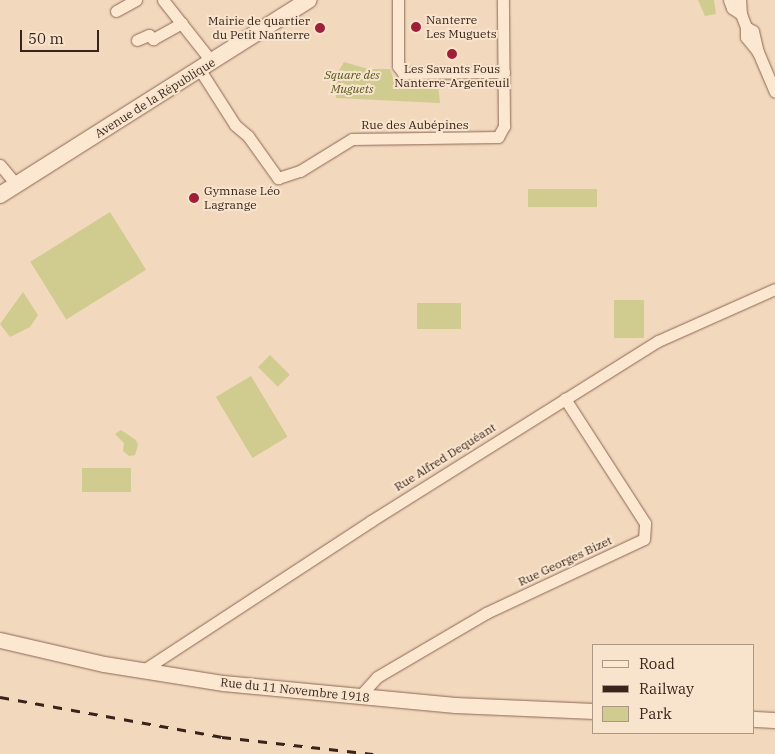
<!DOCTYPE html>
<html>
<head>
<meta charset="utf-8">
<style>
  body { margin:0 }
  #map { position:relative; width:775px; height:754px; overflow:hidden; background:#f2d8bd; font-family:"IBM Plex Serif",serif }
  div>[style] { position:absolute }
  .green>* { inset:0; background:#d0cc90; transform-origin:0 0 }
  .roads { filter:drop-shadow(0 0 1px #8b6755) drop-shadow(0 0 1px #8b6755) }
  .minor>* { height:11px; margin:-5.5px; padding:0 5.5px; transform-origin:5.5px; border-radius:5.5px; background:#fce7d1 }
  .tertiary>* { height:15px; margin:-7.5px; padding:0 7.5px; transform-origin:7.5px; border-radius:7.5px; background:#fce7d1 }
  .secondary>* { height:16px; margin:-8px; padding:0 8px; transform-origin:8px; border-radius:8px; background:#fce7d1 }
  .rail>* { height:3px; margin-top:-1.5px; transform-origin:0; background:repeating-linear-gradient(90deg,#39241b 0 9px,transparent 0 18px) }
  .dots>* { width:14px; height:14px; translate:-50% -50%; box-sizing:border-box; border:2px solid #f8e4cd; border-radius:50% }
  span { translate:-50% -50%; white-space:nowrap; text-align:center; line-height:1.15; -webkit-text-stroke:4px #f8e4cd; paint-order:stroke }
  .poi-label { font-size:12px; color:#39241b }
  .left { translate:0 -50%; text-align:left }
  .right { translate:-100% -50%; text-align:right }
  .park-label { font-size:12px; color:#54571f; font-style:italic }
  .street-label { font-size:12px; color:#39241b }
  .legend { position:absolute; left:592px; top:644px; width:162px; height:90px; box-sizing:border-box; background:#f8e4cd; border:1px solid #ac9786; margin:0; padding:6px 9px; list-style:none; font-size:15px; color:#39241b }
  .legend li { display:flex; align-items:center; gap:10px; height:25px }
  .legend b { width:25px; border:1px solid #ac9786 }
  .scale { position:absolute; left:20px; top:30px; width:79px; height:22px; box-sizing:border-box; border:2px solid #39241b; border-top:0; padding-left:6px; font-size:15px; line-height:18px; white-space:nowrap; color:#39241b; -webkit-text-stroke:4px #f8e4cd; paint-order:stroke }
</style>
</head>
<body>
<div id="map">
  <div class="green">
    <div style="clip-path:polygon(698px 0,714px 0,716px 14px,705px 16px)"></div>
    <div style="clip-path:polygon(344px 62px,368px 69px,390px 69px,395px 83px,438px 83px,440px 103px,336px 98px,335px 77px)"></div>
    <div style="left:597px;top:189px;width:18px;height:69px;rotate:90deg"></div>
    <div style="left:110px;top:212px;width:68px;height:94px;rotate:58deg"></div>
    <div style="clip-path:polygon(23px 292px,38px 315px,30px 327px,10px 337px,0 324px)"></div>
    <div style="left:614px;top:300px;width:30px;height:38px"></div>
    <div style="left:417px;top:303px;width:44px;height:26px"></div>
    <div style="left:270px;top:355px;width:28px;height:17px;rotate:45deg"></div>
    <div style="left:251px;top:376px;width:71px;height:41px;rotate:59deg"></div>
    <div style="clip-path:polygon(121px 430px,136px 440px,138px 445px,135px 455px,129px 456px,123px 451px,124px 443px,115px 434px)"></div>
    <div style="left:82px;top:468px;width:49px;height:24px"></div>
  </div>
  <div class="roads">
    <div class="minor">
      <div style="left:163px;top:0;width:79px;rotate:51.7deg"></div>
      <div style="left:398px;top:0;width:66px;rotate:90deg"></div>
      <div style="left:398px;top:66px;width:9px;rotate:54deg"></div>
      <div style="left:403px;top:73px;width:101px;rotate:-0.6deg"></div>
      <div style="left:729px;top:0;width:9px;rotate:69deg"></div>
      <div style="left:732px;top:8px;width:11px;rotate:34deg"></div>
      <div style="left:741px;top:14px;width:14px;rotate:69deg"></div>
      <div style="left:746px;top:27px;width:10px;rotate:90deg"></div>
      <div style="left:746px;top:37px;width:19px;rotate:51deg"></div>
      <div style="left:758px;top:52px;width:43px;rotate:67deg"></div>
      <div style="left:740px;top:0;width:14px;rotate:86deg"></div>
      <div style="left:116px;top:11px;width:23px;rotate:-29deg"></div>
      <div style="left:746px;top:27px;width:8px;rotate:30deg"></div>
      <div style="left:753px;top:31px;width:22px;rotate:77deg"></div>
      <div style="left:137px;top:40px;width:13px;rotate:-23deg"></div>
      <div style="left:149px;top:35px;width:6px;rotate:45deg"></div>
      <div style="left:153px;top:39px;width:33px;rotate:-29deg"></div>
      <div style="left:200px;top:70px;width:65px;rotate:57.5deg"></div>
      <div style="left:235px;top:125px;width:17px;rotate:40deg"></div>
      <div style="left:248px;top:136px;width:52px;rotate:54.5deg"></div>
      <div style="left:278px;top:178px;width:23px;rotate:-18deg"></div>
      <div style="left:300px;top:171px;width:61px;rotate:-31.6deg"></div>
      <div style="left:352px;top:139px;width:146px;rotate:-0.8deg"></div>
      <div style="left:498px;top:137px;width:13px;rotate:-61deg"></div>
      <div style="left:504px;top:126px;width:126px;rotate:-90.5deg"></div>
      <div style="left:0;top:165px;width:26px;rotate:50deg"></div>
      <div style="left:142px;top:671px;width:274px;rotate:-33.2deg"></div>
      <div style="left:371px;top:521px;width:339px;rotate:-32.1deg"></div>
      <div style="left:658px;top:341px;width:128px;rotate:-24deg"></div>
      <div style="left:360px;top:696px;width:25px;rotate:-48deg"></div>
      <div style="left:377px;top:677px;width:126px;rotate:-30.4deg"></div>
      <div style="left:486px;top:613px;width:174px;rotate:-25.1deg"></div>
      <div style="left:644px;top:539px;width:16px;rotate:-86deg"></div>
      <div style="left:645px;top:523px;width:148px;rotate:-122.8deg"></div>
    </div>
    <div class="tertiary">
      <div style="left:0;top:640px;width:107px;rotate:13deg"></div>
      <div style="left:104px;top:664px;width:121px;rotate:9.1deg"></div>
      <div style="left:223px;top:683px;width:233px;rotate:5.4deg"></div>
      <div style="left:455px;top:705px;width:139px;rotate:2.5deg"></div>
      <div style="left:754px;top:719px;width:21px;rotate:3deg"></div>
    </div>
    <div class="secondary">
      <div style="left:0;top:195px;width:365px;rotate:-32.3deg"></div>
    </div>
  </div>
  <div class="rail">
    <div style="left:0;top:697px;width:226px;rotate:10.2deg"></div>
    <div style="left:222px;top:737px;width:152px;rotate:6.4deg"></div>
  </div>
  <div class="dots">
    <div style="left:416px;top:27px;background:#9f1f38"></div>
    <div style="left:320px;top:28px;background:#9f1f38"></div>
    <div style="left:452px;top:54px;background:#9f1f38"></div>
    <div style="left:194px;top:198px;background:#9f1f38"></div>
  </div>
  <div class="poi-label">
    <span class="left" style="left:426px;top:27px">Nanterre<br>Les Muguets</span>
    <span class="right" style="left:310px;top:28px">Mairie de quartier<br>du Petit Nanterre</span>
    <span style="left:452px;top:76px">Les Savants Fous<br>Nanterre-Argenteuil</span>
    <span class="left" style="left:204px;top:198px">Gymnase Léo<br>Lagrange</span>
  </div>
  <div class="park-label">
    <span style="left:352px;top:82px">Square des<br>Muguets</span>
  </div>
  <div class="street-label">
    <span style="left:155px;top:98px;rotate:-32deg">Avenue de la République</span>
    <span style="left:415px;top:125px">Rue des Aubépines</span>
    <span style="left:445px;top:457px;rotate:-32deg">Rue Alfred Dequéant</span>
    <span style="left:565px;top:561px;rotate:-25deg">Rue Georges Bizet</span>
    <span style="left:295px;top:690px;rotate:6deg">Rue du 11 Novembre 1918</span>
  </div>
  <ul class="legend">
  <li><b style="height:6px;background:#fce7d1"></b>Road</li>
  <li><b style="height:6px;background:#39241b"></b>Railway</li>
  <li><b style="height:14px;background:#d0cc90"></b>Park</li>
  </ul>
  <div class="scale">50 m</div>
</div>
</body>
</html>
